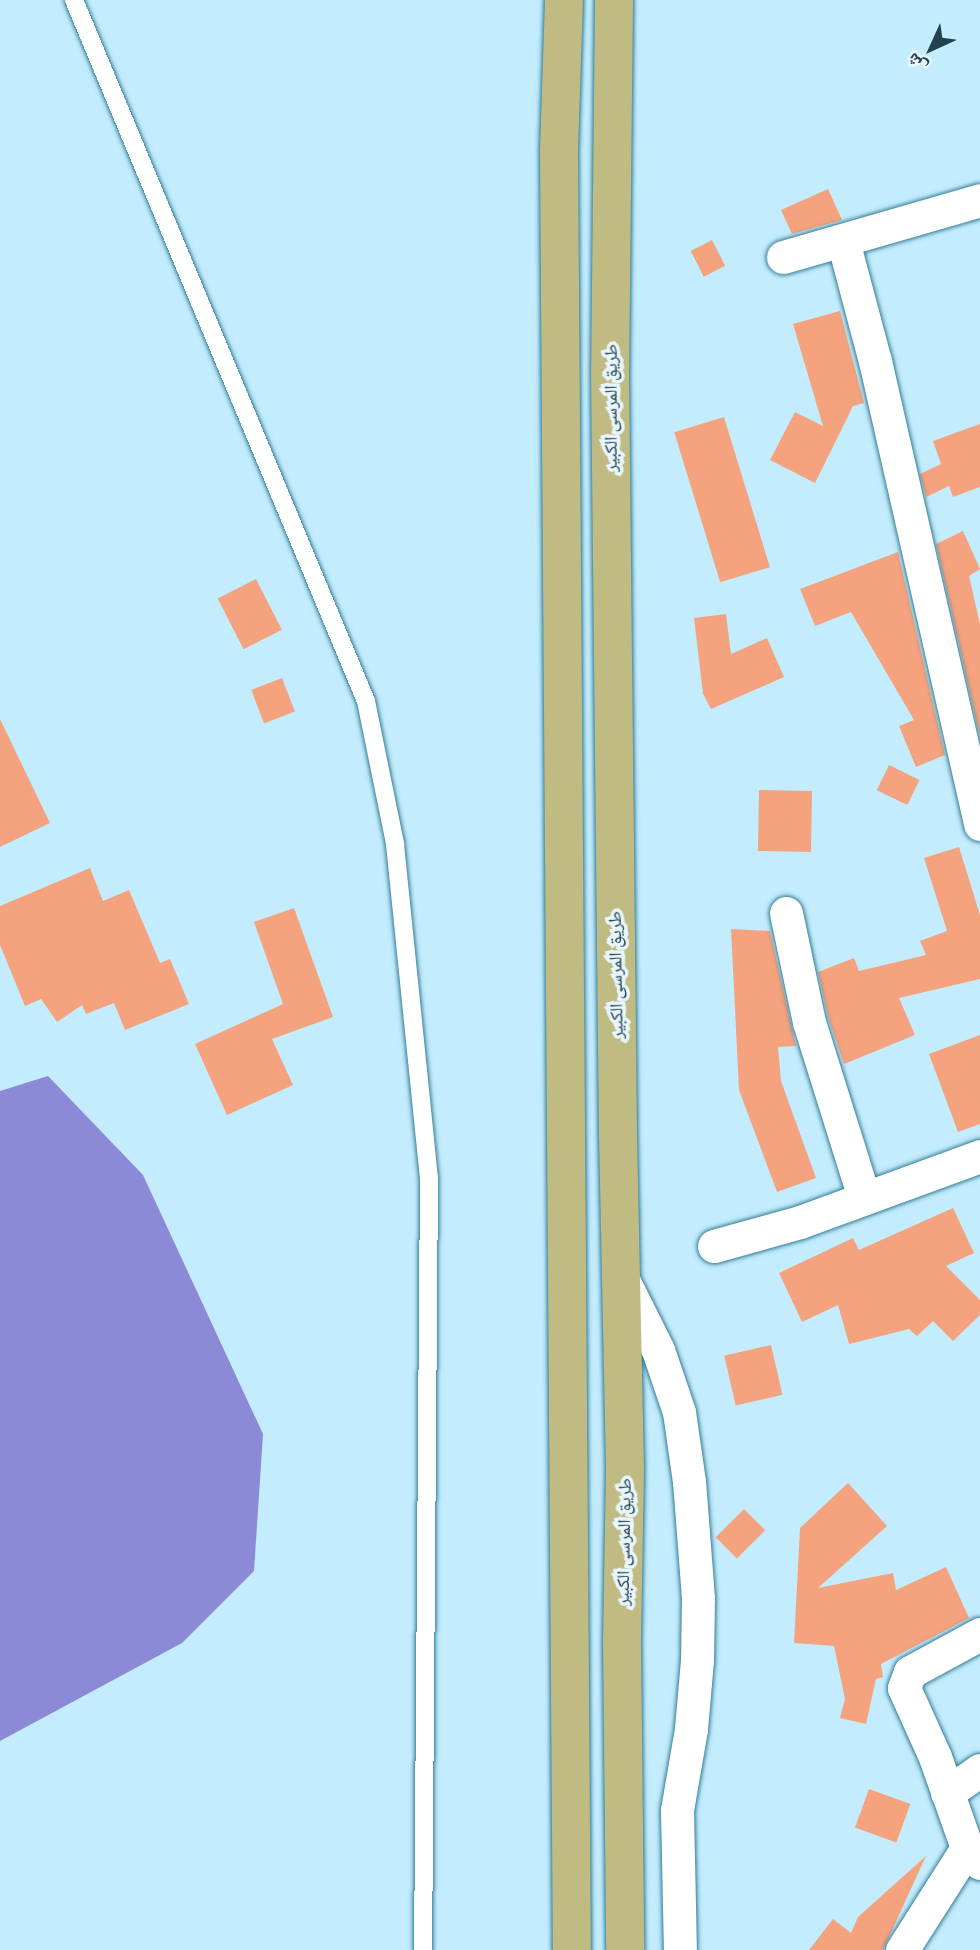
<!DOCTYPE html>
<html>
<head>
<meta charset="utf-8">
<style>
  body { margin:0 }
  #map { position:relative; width:980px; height:1950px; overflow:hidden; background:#c3edfe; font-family:"IBM Plex Sans","Noto Naskh Arabic",sans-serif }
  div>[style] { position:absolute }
  .water>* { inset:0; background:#8c8ad6 }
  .building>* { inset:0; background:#f5a27e; transform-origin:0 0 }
  .roads { filter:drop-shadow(0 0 2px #347d96) drop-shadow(0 0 2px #347d96) }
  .lane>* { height:18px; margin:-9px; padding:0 9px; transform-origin:9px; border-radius:9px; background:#fff }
  .street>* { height:33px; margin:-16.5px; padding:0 16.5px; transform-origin:16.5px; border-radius:16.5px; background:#fff }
  .primary>* { height:38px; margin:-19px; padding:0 19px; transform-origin:19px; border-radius:19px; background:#c0bb82 }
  span { translate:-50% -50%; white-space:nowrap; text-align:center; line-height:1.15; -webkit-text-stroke:7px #e8f5fb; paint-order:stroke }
  .street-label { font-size:18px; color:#23414d }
  .north { position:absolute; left:896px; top:14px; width:70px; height:70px; -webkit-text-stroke:5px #e8f5fb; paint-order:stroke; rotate:225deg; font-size:19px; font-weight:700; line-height:28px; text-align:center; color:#23414d }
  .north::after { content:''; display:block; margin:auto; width:24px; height:32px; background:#23414d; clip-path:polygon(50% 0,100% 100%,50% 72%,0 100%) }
</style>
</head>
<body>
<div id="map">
  <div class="water">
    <div style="clip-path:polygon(48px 1076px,143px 1175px,263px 1434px,254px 1571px,182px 1643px,0 1741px,0 1091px)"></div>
  </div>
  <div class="building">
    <div style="clip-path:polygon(828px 189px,842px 220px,792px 234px,781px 210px)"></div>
    <div style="left:712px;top:240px;width:29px;height:24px;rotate:63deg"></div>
    <div style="clip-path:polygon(840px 311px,864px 403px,853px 406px,815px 483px,770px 460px,795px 412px,823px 426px,793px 324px)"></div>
    <div style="left:724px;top:417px;width:157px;height:52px;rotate:73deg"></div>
    <div style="clip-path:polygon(980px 424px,980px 487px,953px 497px,949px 486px,926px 497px,920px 474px,941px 464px,933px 441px)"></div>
    <div style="clip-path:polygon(963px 531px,980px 569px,969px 576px,980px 624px,980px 737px,936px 544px)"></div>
    <div style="clip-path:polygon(898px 552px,945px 755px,916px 767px,899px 726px,914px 720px,851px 612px,815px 626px,800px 589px)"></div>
    <div style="left:256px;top:579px;width:57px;height:43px;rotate:63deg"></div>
    <div style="clip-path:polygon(726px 614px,731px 654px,767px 638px,784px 677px,711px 709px,703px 694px,694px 618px)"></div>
    <div style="left:282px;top:678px;width:36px;height:33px;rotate:69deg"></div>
    <div style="clip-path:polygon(0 719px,50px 823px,0 847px)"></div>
    <div style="left:889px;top:765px;width:34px;height:28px;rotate:26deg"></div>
    <div style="left:759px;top:790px;width:53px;height:61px;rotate:1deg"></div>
    <div style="clip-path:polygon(959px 847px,980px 915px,980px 979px,899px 998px,915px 1035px,844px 1064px,828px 1017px,818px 972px,854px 958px,859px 971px,926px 955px,920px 941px,947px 931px,924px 858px)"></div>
    <div style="clip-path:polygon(90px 868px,103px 901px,129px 890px,160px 963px,170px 959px,189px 1004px,125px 1030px,114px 1003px,86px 1014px,82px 1005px,57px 1022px,41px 999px,25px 1006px,0 945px,0 906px)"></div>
    <div style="clip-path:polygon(294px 908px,333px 1017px,272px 1039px,293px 1085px,227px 1115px,195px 1044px,283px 1004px,254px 922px)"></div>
    <div style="clip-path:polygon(731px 929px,770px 931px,796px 1046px,778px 1047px,781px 1081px,816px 1178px,777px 1192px,739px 1090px)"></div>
    <div style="clip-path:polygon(980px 1035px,980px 1124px,958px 1132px,929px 1054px)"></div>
    <div style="clip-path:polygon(953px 1208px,974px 1253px,946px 1266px,980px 1300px,980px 1315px,953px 1341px,933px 1321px,917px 1336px,909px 1329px,849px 1344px,838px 1305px,802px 1322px,779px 1273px,853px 1238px,859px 1250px)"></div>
    <div style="left:771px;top:1345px;width:51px;height:48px;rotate:77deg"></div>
    <div style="clip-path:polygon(848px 1483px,887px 1526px,818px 1588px,893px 1573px,896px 1590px,946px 1567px,969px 1618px,881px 1664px,883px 1677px,876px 1679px,866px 1724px,840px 1718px,845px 1699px,834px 1646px,794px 1643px,800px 1528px)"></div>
    <div style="left:744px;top:1509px;width:30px;height:40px;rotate:45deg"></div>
    <div style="left:869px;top:1789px;width:44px;height:41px;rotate:20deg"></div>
    <div style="clip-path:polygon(926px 1856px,883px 1950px,809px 1950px,833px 1919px,851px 1933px,858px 1917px)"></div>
  </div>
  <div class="roads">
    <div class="lane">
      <div style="left:74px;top:0;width:759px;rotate:67.39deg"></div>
      <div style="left:366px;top:701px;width:146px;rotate:78.5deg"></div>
      <div style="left:395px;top:844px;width:335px;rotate:84.2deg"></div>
      <div style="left:429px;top:1177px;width:773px;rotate:90.44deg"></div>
    </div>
    <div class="street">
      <div style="left:843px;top:241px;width:124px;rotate:75.1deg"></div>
      <div style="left:875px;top:361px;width:475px;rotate:77.2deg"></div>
      <div style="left:783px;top:257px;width:205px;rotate:-16.1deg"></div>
      <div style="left:786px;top:913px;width:111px;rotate:78.1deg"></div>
      <div style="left:809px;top:1022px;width:183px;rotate:72.6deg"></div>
      <div style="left:714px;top:1246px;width:89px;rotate:-15.6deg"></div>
      <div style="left:800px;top:1222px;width:192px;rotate:-20.1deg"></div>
      <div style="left:622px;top:1278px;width:80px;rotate:63.4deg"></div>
      <div style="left:658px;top:1350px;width:65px;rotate:71.3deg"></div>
      <div style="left:679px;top:1412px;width:70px;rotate:81.8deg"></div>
      <div style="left:689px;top:1481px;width:117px;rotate:85.6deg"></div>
      <div style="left:698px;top:1598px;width:62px;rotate:90.9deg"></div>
      <div style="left:697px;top:1660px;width:69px;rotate:95deg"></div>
      <div style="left:691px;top:1729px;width:82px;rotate:99.8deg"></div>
      <div style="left:677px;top:1810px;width:140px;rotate:88.8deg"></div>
      <div style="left:980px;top:1634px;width:80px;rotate:151.5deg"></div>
      <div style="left:910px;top:1672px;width:17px;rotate:111deg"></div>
      <div style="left:904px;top:1688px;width:76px;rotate:65.8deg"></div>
      <div style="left:935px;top:1757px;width:96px;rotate:70.6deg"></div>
      <div style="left:967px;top:1848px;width:20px;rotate:49deg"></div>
      <div style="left:947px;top:1793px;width:40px;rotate:-34.9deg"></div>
      <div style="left:902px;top:1950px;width:121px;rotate:-57.5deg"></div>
    </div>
    <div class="primary">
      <div style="left:564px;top:0;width:152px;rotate:91.9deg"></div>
      <div style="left:559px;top:152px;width:1798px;rotate:89.59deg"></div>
      <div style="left:614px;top:0;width:371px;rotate:90.6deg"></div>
      <div style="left:610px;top:371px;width:764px;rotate:89.4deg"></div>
      <div style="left:618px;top:1135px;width:335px;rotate:88.8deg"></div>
      <div style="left:625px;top:1470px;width:170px;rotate:91deg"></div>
      <div style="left:622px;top:1640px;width:310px;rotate:89.4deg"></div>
    </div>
  </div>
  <div class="street-label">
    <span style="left:611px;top:408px;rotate:-90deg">طريق المرسى الكبير</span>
    <span style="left:616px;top:975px;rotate:-91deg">طريق المرسى الكبير</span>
    <span style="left:624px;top:1542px;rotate:-89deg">طريق المرسى الكبير</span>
  </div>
  <div class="north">ش</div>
</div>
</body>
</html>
